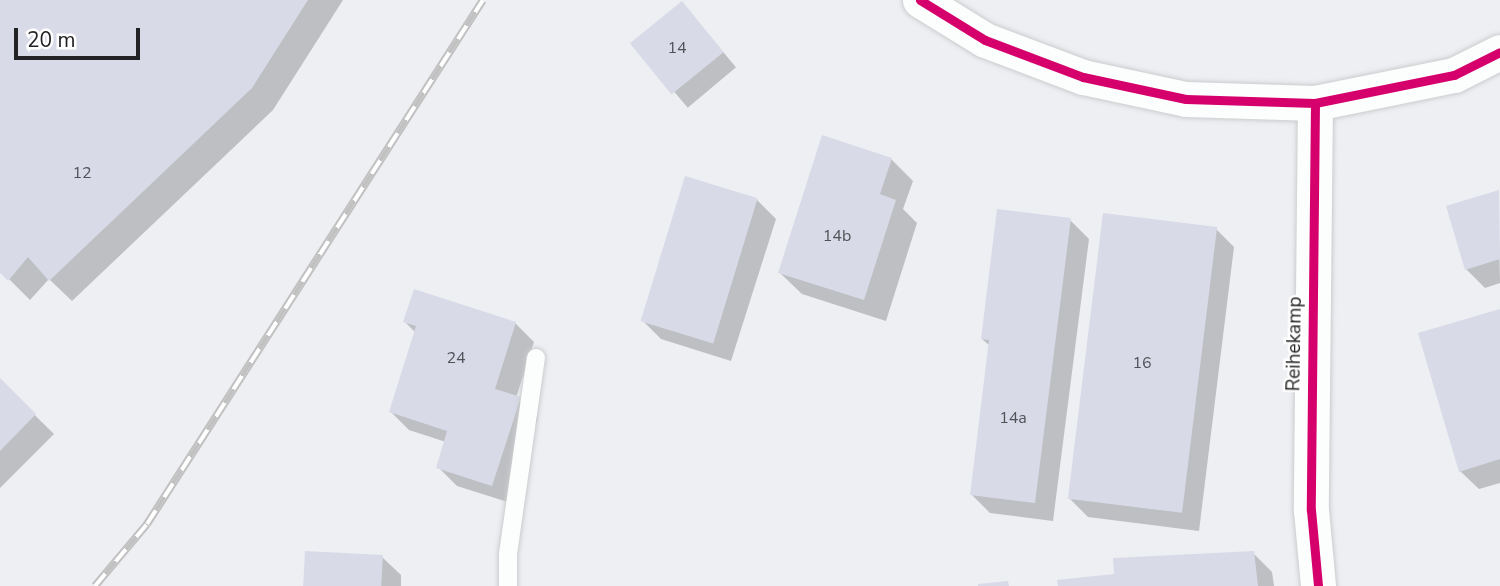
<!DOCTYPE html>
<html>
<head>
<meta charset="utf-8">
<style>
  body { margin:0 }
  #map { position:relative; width:1500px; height:586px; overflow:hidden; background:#eeeff3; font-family:"Nunito Sans",sans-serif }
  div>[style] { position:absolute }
  .shadow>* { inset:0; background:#0003; transform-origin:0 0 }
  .building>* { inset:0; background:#d8dae8; transform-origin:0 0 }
  .roads { filter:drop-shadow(0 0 2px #cbccce) drop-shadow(0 0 2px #cbccce) }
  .service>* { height:18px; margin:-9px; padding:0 9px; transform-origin:9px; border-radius:9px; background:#fcfdfd }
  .minor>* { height:35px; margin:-17.5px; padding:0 17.5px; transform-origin:17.5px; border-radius:17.5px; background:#fcfdfd }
  .rail>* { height:8px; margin-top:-4px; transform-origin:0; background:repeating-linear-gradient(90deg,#fff 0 16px,#c1c1c2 0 32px); box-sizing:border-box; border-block:2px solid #c1c1c2 }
  .cycleway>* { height:9px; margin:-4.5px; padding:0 4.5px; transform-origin:4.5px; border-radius:4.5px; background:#d6006c }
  span { translate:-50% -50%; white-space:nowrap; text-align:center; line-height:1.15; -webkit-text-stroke:5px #fff; paint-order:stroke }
  .number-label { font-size:16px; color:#515258 }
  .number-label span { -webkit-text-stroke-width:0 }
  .street-label { font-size:19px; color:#232326 }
  .scale { position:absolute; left:14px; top:28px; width:126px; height:32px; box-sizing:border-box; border:4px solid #232326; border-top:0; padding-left:9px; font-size:21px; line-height:24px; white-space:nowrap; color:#232326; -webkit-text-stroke:5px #fff; paint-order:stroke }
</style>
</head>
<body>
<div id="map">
  <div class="shadow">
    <div style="clip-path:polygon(0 0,343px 0,273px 110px,72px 301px,49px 279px,30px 300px,0 270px)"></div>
    <div style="left:682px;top:3px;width:84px;height:63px;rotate:50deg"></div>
    <div style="clip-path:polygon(891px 159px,913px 181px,903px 209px,917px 223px,886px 321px,802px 294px,780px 273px)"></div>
    <div style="clip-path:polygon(1498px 192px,1500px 283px,1485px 288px,1466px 269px)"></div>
    <div style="clip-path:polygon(757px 200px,776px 219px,731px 361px,661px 339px,642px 320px)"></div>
    <div style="clip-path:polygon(1070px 220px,1089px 239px,1053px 521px,990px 513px,971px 494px,990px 346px,982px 339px)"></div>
    <div style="clip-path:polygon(1216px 229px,1234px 247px,1199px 531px,1088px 517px,1069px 498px)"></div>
    <div style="clip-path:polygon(1500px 311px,1500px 483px,1479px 489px,1460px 471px)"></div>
    <div style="clip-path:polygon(405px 322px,515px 323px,534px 342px,516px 398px,538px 418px,511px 503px,457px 486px,438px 467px,446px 442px,409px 430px,391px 412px,416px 333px)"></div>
    <div style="clip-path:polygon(0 381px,54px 434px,0 488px)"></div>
    <div style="clip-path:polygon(1253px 553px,1272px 572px,1274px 586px,1060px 586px)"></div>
    <div style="clip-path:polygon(382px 557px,401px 575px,401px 586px,305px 586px)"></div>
  </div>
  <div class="building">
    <div style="clip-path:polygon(0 0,308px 0,252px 88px,49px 281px,28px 257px,8px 281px,0 273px)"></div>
    <div style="left:682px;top:1px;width:66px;height:67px;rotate:51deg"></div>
    <div style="clip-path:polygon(822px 135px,892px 158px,880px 194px,896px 200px,864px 300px,778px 273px)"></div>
    <div style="left:685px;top:176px;width:76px;height:152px;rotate:17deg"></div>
    <div style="clip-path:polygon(1499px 190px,1500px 259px,1465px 270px,1446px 206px)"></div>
    <div style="clip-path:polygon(997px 209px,1071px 218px,1035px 503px,970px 495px,989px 340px,981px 339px)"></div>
    <div style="left:1103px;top:213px;width:115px;height:288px;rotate:7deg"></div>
    <div style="clip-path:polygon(414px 289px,516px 322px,495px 389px,521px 397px,492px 486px,436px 468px,447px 431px,389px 412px,416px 326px,403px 322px)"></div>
    <div style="clip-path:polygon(1500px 309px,1500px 459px,1459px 472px,1418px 333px)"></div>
    <div style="clip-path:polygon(0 378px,36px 414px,0 451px)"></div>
    <div style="left:305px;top:551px;width:78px;height:35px;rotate:3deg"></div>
    <div style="clip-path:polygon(1254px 551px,1258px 586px,1058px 586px,1057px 580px,1114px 574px,1113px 558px)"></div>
    <div style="clip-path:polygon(1008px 581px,1009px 586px,978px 586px,978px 584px)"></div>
  </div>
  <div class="roads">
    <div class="service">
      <div style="left:508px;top:586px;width:32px;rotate:-90deg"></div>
      <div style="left:508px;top:554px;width:198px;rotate:-81.9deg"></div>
    </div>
    <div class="minor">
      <div style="left:920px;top:0;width:76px;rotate:31.6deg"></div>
      <div style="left:985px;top:40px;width:105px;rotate:20.7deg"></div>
      <div style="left:1083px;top:77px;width:105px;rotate:12.1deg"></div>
      <div style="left:1186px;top:99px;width:129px;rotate:1.8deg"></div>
      <div style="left:1315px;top:103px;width:142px;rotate:-11.4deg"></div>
      <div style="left:1454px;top:75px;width:51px;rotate:-26.6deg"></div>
      <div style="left:1315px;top:103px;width:407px;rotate:90.6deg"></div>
      <div style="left:1311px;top:510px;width:76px;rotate:84.7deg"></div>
    </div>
  </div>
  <div class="rail">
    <div style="left:95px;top:586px;width:81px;rotate:-50deg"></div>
    <div style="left:147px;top:524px;width:622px;rotate:-57.33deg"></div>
  </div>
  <div class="cycleway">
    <div style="left:920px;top:0;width:76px;rotate:31.6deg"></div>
    <div style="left:985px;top:40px;width:105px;rotate:20.7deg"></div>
    <div style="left:1083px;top:77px;width:105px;rotate:12.1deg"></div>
    <div style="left:1186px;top:99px;width:129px;rotate:1.8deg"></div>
    <div style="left:1315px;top:103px;width:142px;rotate:-11.4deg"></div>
    <div style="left:1454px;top:75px;width:51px;rotate:-26.6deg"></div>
    <div style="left:1315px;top:103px;width:407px;rotate:90.6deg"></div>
    <div style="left:1311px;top:510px;width:76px;rotate:84.7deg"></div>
  </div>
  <div class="number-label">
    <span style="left:677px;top:48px">14</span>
    <span style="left:82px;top:173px">12</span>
    <span style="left:837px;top:236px">14b</span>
    <span style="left:456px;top:358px">24</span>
    <span style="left:1142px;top:363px">16</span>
    <span style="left:1013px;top:418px">14a</span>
  </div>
  <div class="street-label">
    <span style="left:1295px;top:344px;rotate:-89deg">Reihekamp</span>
  </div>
  <div class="scale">20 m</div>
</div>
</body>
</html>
